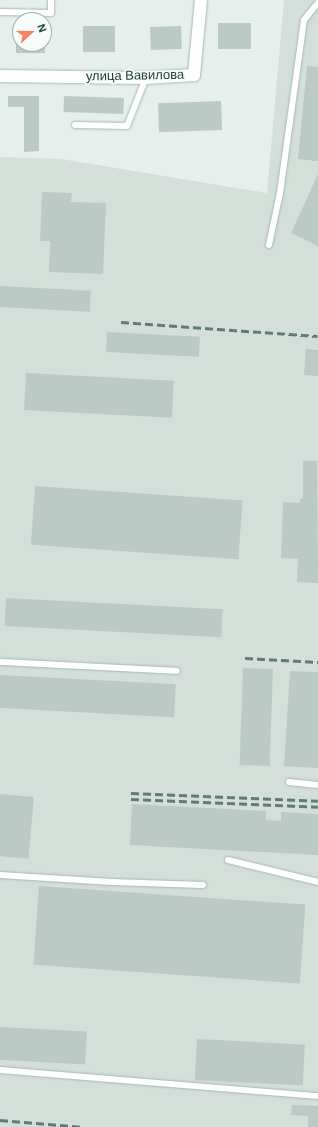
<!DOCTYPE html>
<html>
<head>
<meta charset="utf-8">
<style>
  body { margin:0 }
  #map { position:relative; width:318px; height:1127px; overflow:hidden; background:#e6efeb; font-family:Helvetica,sans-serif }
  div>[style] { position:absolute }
  .built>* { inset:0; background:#d4dfda }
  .building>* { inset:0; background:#bbcac4; transform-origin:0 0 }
  .roads { filter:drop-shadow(0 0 1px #a8b8b2) drop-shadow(0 0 1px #a8b8b2) }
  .lane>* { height:6px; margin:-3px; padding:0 3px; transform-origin:3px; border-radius:3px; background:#fff }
  .street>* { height:12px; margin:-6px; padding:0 6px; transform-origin:6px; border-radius:6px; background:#fff }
  .rail>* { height:3px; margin-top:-1.5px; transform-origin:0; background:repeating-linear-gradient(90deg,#5f7d75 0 8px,transparent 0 12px) }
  span { translate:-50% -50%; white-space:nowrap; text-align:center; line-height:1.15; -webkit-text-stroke:3.5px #f7fbf9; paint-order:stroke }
  .street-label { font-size:13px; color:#24423a }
  .north { position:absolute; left:12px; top:12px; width:40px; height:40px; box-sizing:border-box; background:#f7fbf9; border:1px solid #a3b1ad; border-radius:50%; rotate:69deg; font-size:11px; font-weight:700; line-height:16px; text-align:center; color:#24423a }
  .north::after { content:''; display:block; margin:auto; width:14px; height:18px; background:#f4845f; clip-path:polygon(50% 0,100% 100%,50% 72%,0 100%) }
</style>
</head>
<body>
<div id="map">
  <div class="built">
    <div style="clip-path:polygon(284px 0,318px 0,318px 1127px,0 1127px,0 157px,61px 159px,267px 193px)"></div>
  </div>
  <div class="building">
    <div style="left:218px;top:23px;width:33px;height:26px"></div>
    <div style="left:83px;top:26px;width:32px;height:26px"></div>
    <div style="left:181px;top:26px;width:23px;height:31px;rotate:88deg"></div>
    <div style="left:16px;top:44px;width:29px;height:9px"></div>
    <div style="clip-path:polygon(307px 66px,318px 67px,318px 161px,298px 159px)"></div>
    <div style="clip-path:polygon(8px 96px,39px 96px,39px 151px,24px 152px,24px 107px,8px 107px)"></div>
    <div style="left:64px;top:96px;width:60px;height:16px;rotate:2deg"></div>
    <div style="left:221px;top:101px;width:29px;height:63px;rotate:88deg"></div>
    <div style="clip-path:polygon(318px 174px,318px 246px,291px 233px)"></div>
    <div style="clip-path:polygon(42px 192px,72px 193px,71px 202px,106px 203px,103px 274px,49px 272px,50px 241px,40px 241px)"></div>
    <div style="left:0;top:286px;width:91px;height:21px;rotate:3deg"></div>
    <div style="left:107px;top:332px;width:93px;height:20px;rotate:3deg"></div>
    <div style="clip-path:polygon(306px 349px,318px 350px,318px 376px,304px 375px)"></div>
    <div style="left:26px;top:373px;width:148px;height:37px;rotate:3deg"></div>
    <div style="clip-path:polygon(303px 461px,317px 461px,318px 583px,297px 582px,298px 559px,281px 558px,283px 502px,300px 503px,300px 499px,303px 499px)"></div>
    <div style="left:35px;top:486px;width:208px;height:59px;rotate:4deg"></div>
    <div style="left:6px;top:598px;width:217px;height:28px;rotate:3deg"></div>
    <div style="left:243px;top:668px;width:30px;height:97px;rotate:2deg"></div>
    <div style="clip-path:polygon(290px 671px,318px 672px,318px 768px,284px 766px)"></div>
    <div style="left:0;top:675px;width:176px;height:33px;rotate:3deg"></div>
    <div style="left:0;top:794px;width:34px;height:62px;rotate:5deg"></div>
    <div style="clip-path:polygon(132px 804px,266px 811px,266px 820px,281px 821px,281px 812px,318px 814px,318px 855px,130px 845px)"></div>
    <div style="left:39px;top:886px;width:267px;height:79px;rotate:4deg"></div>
    <div style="left:0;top:1027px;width:87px;height:33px;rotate:3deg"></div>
    <div style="left:197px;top:1039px;width:108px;height:41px;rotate:3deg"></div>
    <div style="clip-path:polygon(292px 1105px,318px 1106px,318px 1127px,308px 1127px,308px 1116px,291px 1115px)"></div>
  </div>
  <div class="roads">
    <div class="lane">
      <div style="left:0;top:12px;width:51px;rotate:1.1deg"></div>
      <div style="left:51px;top:13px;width:13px;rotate:-90deg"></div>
      <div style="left:75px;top:125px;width:52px;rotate:1.1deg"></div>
      <div style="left:127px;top:126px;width:52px;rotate:-68.4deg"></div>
      <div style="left:269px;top:245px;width:53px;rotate:-78.1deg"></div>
      <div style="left:280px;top:193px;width:175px;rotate:-82.1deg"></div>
      <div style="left:304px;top:20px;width:22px;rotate:-51deg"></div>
      <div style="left:0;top:662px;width:177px;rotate:2.9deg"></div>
      <div style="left:289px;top:782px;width:29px;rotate:6deg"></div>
      <div style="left:228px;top:860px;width:93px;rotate:13.7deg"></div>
      <div style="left:0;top:875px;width:112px;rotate:3.6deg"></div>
      <div style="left:112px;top:882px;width:91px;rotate:1.9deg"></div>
      <div style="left:0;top:1070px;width:319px;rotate:4.7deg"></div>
    </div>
    <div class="street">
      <div style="left:0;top:76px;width:146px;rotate:0.8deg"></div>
      <div style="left:146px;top:78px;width:48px;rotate:-3.6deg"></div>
      <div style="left:194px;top:75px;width:75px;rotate:-84.7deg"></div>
    </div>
  </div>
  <div class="rail">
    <div style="left:121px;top:322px;width:197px;rotate:4.1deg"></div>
    <div style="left:245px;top:658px;width:73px;rotate:3.1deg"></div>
    <div style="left:131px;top:793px;width:187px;rotate:2.4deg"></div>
    <div style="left:131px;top:799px;width:187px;rotate:2.4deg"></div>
    <div style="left:0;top:1120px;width:84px;rotate:4.8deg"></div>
  </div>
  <div class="street-label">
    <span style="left:135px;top:76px;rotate:-1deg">улица Вавилова</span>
  </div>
  <div class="north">N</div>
</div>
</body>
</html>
